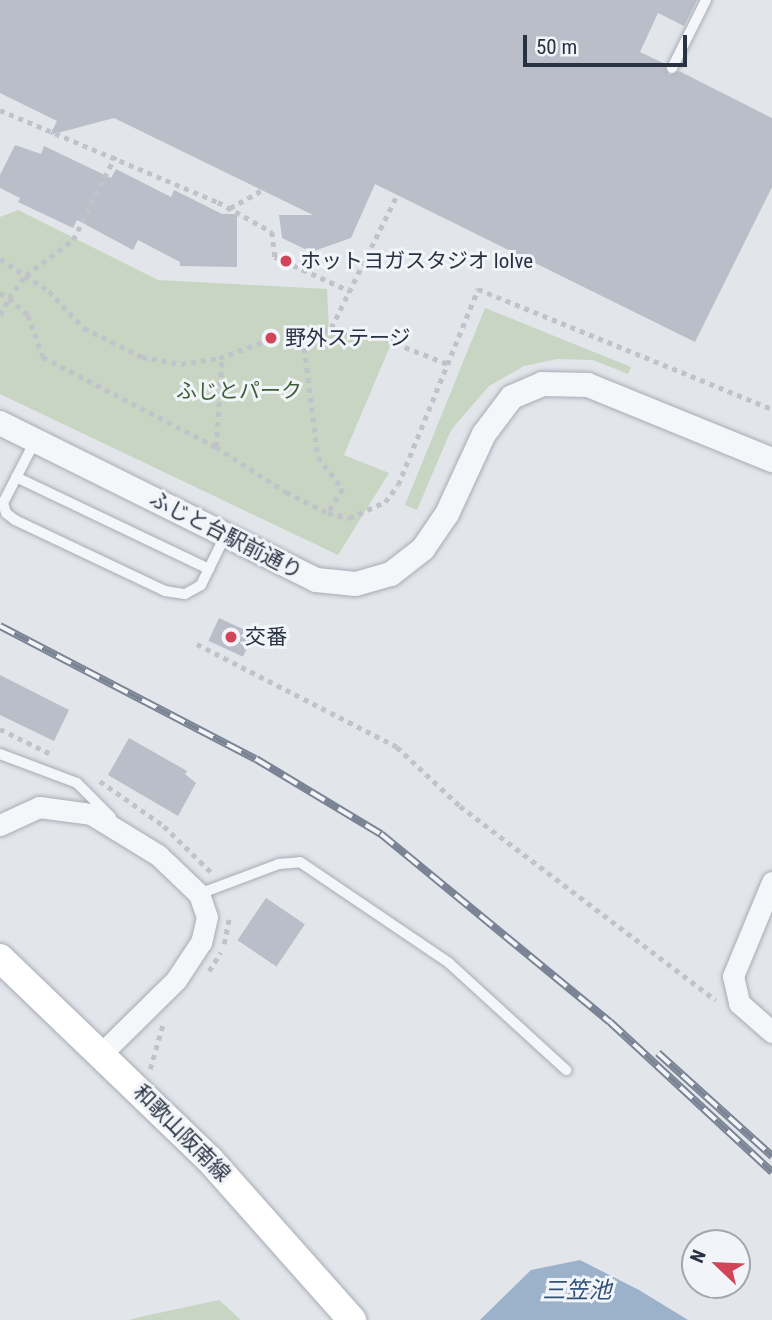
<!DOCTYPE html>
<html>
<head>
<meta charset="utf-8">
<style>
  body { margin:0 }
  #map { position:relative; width:772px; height:1320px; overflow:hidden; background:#e2e5ea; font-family:"Roboto Condensed","Noto Sans JP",sans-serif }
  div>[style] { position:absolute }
  .green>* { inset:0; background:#c7d5c2 }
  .water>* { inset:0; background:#9cb2cb }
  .building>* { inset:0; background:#b9bec8; transform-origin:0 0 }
  .path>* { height:4.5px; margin-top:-2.25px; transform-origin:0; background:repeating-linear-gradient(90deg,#c0c3ca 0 5px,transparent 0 10px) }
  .roads { filter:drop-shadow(0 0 2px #a7acb5) drop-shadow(0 0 2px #a7acb5) }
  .service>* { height:10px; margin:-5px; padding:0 5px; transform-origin:5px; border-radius:5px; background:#f5f6f9 }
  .minor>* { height:21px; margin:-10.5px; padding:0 10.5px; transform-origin:10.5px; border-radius:10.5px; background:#f5f6f9 }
  .tertiary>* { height:24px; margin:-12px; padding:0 12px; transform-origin:12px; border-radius:12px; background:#f5f6f9 }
  .secondary>* { height:28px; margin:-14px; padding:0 14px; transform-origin:14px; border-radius:14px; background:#fff }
  .rail>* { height:8px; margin-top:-4px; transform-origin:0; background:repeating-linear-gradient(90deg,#f1f4f8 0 16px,#7b8495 0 32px); box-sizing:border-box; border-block:2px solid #7b8495 }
  .dots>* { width:19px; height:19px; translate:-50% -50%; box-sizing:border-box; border:4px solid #f1f4f8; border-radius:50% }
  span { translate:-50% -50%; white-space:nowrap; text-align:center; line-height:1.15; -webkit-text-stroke:6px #f1f4f8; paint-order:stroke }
  .poi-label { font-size:21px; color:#293243 }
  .left { translate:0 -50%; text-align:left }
  .park-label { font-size:21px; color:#3d5f36 }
  .street-label { font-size:21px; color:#293243 }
  .water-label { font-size:23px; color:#325178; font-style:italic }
  .north { position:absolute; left:681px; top:1229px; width:70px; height:70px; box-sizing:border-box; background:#f1f4f8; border:2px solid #a1a6b0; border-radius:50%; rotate:293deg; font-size:19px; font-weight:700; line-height:28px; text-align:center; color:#293243 }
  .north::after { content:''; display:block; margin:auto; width:24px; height:32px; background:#d24458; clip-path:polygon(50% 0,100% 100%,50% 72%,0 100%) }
  .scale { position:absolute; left:523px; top:35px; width:164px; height:32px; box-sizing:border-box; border:4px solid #293243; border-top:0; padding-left:9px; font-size:21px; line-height:24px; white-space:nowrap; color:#293243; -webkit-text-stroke:5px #f1f4f8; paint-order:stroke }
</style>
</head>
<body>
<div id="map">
  <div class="green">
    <div style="clip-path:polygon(18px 210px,158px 280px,327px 289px,329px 333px,393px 339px,344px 455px,389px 473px,338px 555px,0 394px,0 217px)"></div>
    <div style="clip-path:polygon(485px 308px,631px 367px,628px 374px,593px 360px,557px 359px,524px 366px,489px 386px,451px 430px,417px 510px,405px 505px)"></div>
    <div style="clip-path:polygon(219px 1300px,241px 1320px,129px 1320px,140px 1317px)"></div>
  </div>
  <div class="water">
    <div style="clip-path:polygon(580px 1260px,639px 1290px,688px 1320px,480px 1320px,531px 1270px)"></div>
  </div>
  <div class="building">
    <div style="clip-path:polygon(0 0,697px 0,684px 26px,658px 13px,640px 52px,665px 64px,669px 75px,679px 71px,772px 118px,772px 187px,695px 342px,375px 184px,351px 238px,311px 252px,282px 238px,279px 215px,313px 215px,114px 118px,50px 135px,57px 121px,0 93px)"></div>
    <div style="clip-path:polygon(15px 145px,41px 154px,44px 146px,111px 178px,116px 169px,171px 197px,174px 190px,222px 214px,237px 214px,237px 267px,180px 266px,180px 262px,138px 240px,133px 250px,77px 220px,73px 228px,18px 202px,20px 198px,0 188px,0 175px)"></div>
    <div style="left:219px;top:618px;width:38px;height:25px;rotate:25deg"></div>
    <div style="clip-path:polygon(0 675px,69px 710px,54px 741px,0 715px)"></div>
    <div style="clip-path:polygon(129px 738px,187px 771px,185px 774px,196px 783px,178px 816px,108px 775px)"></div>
    <div style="left:266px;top:898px;width:47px;height:51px;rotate:34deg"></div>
  </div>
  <div class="path">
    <div style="left:0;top:110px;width:237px;rotate:22.9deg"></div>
    <div style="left:218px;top:202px;width:62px;rotate:29.1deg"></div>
    <div style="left:272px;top:232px;width:25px;rotate:83deg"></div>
    <div style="left:275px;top:257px;width:82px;rotate:24.4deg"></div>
    <div style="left:230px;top:208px;width:37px;rotate:-29deg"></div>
    <div style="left:0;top:259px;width:59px;rotate:33.1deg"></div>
    <div style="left:49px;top:291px;width:51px;rotate:46.6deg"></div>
    <div style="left:84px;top:328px;width:65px;rotate:26.6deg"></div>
    <div style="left:142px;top:357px;width:40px;rotate:10deg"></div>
    <div style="left:181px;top:364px;width:38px;rotate:-9deg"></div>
    <div style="left:219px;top:358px;width:88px;rotate:-19.9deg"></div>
    <div style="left:302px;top:328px;width:130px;rotate:82.9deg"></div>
    <div style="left:318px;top:457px;width:41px;rotate:52deg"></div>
    <div style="left:343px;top:489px;width:28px;rotate:122deg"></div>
    <div style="left:0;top:293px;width:10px;rotate:29deg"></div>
    <div style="left:9px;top:298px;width:29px;rotate:-54deg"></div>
    <div style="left:26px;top:275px;width:59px;rotate:-36.7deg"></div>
    <div style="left:73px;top:240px;width:94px;rotate:-63.4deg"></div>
    <div style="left:0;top:315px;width:19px;rotate:-62deg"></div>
    <div style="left:9px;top:298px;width:25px;rotate:42deg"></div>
    <div style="left:28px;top:315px;width:45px;rotate:70.3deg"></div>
    <div style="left:43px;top:357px;width:195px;rotate:27.5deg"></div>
    <div style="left:216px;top:447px;width:83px;rotate:32.7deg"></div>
    <div style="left:286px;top:492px;width:47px;rotate:26.6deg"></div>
    <div style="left:328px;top:513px;width:22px;rotate:13deg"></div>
    <div style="left:349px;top:518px;width:39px;rotate:-24deg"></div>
    <div style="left:385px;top:502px;width:21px;rotate:-53deg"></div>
    <div style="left:398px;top:485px;width:212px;rotate:-67.8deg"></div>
    <div style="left:478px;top:289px;width:318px;rotate:22.2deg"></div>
    <div style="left:302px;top:328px;width:75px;rotate:6.1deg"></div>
    <div style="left:377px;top:336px;width:76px;rotate:21.5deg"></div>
    <div style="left:331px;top:328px;width:148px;rotate:-63.6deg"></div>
    <div style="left:216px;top:447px;width:90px;rotate:-86.2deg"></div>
    <div style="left:197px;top:644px;width:225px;rotate:27.2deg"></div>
    <div style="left:397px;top:747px;width:86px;rotate:43.1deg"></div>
    <div style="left:460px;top:806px;width:321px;rotate:37.2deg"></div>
    <div style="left:0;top:729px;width:59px;rotate:26.1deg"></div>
    <div style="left:100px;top:781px;width:78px;rotate:35.1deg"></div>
    <div style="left:164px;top:826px;width:67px;rotate:44.4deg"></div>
    <div style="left:224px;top:944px;width:25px;rotate:-79deg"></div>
    <div style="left:209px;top:971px;width:22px;rotate:-58deg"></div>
    <div style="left:150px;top:1069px;width:47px;rotate:-73.9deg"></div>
  </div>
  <div class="roads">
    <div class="service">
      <div style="left:672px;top:68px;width:76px;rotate:-63.4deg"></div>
      <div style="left:35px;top:441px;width:70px;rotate:117.3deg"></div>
      <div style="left:3px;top:503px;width:10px;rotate:73deg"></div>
      <div style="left:6px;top:513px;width:11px;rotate:38deg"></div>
      <div style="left:15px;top:520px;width:166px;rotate:25.3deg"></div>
      <div style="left:165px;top:591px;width:20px;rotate:9deg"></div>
      <div style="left:185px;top:594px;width:18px;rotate:-29deg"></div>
      <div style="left:201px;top:585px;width:57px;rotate:-63.9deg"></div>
      <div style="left:16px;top:477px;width:214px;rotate:25.5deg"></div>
      <div style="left:0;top:754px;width:82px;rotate:20.6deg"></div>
      <div style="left:77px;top:783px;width:48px;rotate:45deg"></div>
      <div style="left:199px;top:894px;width:85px;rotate:-20.6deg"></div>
      <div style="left:279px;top:864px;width:21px;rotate:-5deg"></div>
      <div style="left:300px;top:862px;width:180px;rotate:34.1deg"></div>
      <div style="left:449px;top:963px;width:159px;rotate:42.4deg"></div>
    </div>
    <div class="minor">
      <div style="left:0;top:825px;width:43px;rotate:-24.8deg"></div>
      <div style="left:39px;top:807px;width:52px;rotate:7.7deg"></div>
      <div style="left:91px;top:814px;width:79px;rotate:31.5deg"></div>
      <div style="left:158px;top:855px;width:57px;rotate:43.6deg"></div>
      <div style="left:199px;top:894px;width:24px;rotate:71deg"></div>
      <div style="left:207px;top:917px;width:26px;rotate:103deg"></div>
      <div style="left:201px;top:942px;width:45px;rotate:123.3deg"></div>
      <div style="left:176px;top:980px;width:104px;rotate:135.4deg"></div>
      <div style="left:772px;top:882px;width:102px;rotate:112.5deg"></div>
      <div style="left:733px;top:976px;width:28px;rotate:77deg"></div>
      <div style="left:739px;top:1003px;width:44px;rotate:41.3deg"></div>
    </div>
    <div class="tertiary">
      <div style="left:0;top:423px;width:353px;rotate:26.4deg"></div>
      <div style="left:316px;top:580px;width:40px;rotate:5.7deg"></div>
      <div style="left:356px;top:584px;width:36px;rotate:-16deg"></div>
      <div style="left:391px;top:574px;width:41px;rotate:-38deg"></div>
      <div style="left:423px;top:549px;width:42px;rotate:-55.6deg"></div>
      <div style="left:447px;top:514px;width:88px;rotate:-65.2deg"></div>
      <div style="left:484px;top:434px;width:46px;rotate:-52.9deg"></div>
      <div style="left:512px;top:397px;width:33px;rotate:-23deg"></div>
      <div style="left:542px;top:384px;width:46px;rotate:1.2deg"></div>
      <div style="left:588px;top:385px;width:199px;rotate:22.2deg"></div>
    </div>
    <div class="secondary">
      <div style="left:0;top:958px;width:291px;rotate:43.9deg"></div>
      <div style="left:210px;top:1160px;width:214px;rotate:48.4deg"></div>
    </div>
  </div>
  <div class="rail">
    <div style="left:0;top:626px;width:288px;rotate:27.5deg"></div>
    <div style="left:256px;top:759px;width:146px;rotate:31deg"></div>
    <div style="left:381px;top:834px;width:296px;rotate:39.4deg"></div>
    <div style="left:610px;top:1022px;width:221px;rotate:42.8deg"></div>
    <div style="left:658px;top:1053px;width:154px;rotate:42.1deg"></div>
  </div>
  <div class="dots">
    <div style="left:286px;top:261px;background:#d24458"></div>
    <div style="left:271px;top:338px;background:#d24458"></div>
    <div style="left:231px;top:637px;background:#d24458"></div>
  </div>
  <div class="poi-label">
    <span class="left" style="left:300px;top:261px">ホットヨガスタジオ loIve</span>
    <span class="left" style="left:285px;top:338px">野外ステージ</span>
    <span class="left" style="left:245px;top:637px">交番</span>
  </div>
  <div class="park-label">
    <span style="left:239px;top:391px">ふじとパーク</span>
  </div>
  <div class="street-label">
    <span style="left:226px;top:535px;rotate:27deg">ふじと台駅前通り</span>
    <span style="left:182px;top:1133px;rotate:45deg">和歌山阪南線</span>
  </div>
  <div class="water-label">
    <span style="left:577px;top:1291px">三笠池</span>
  </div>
  <div class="north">N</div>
  <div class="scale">50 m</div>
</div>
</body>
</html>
